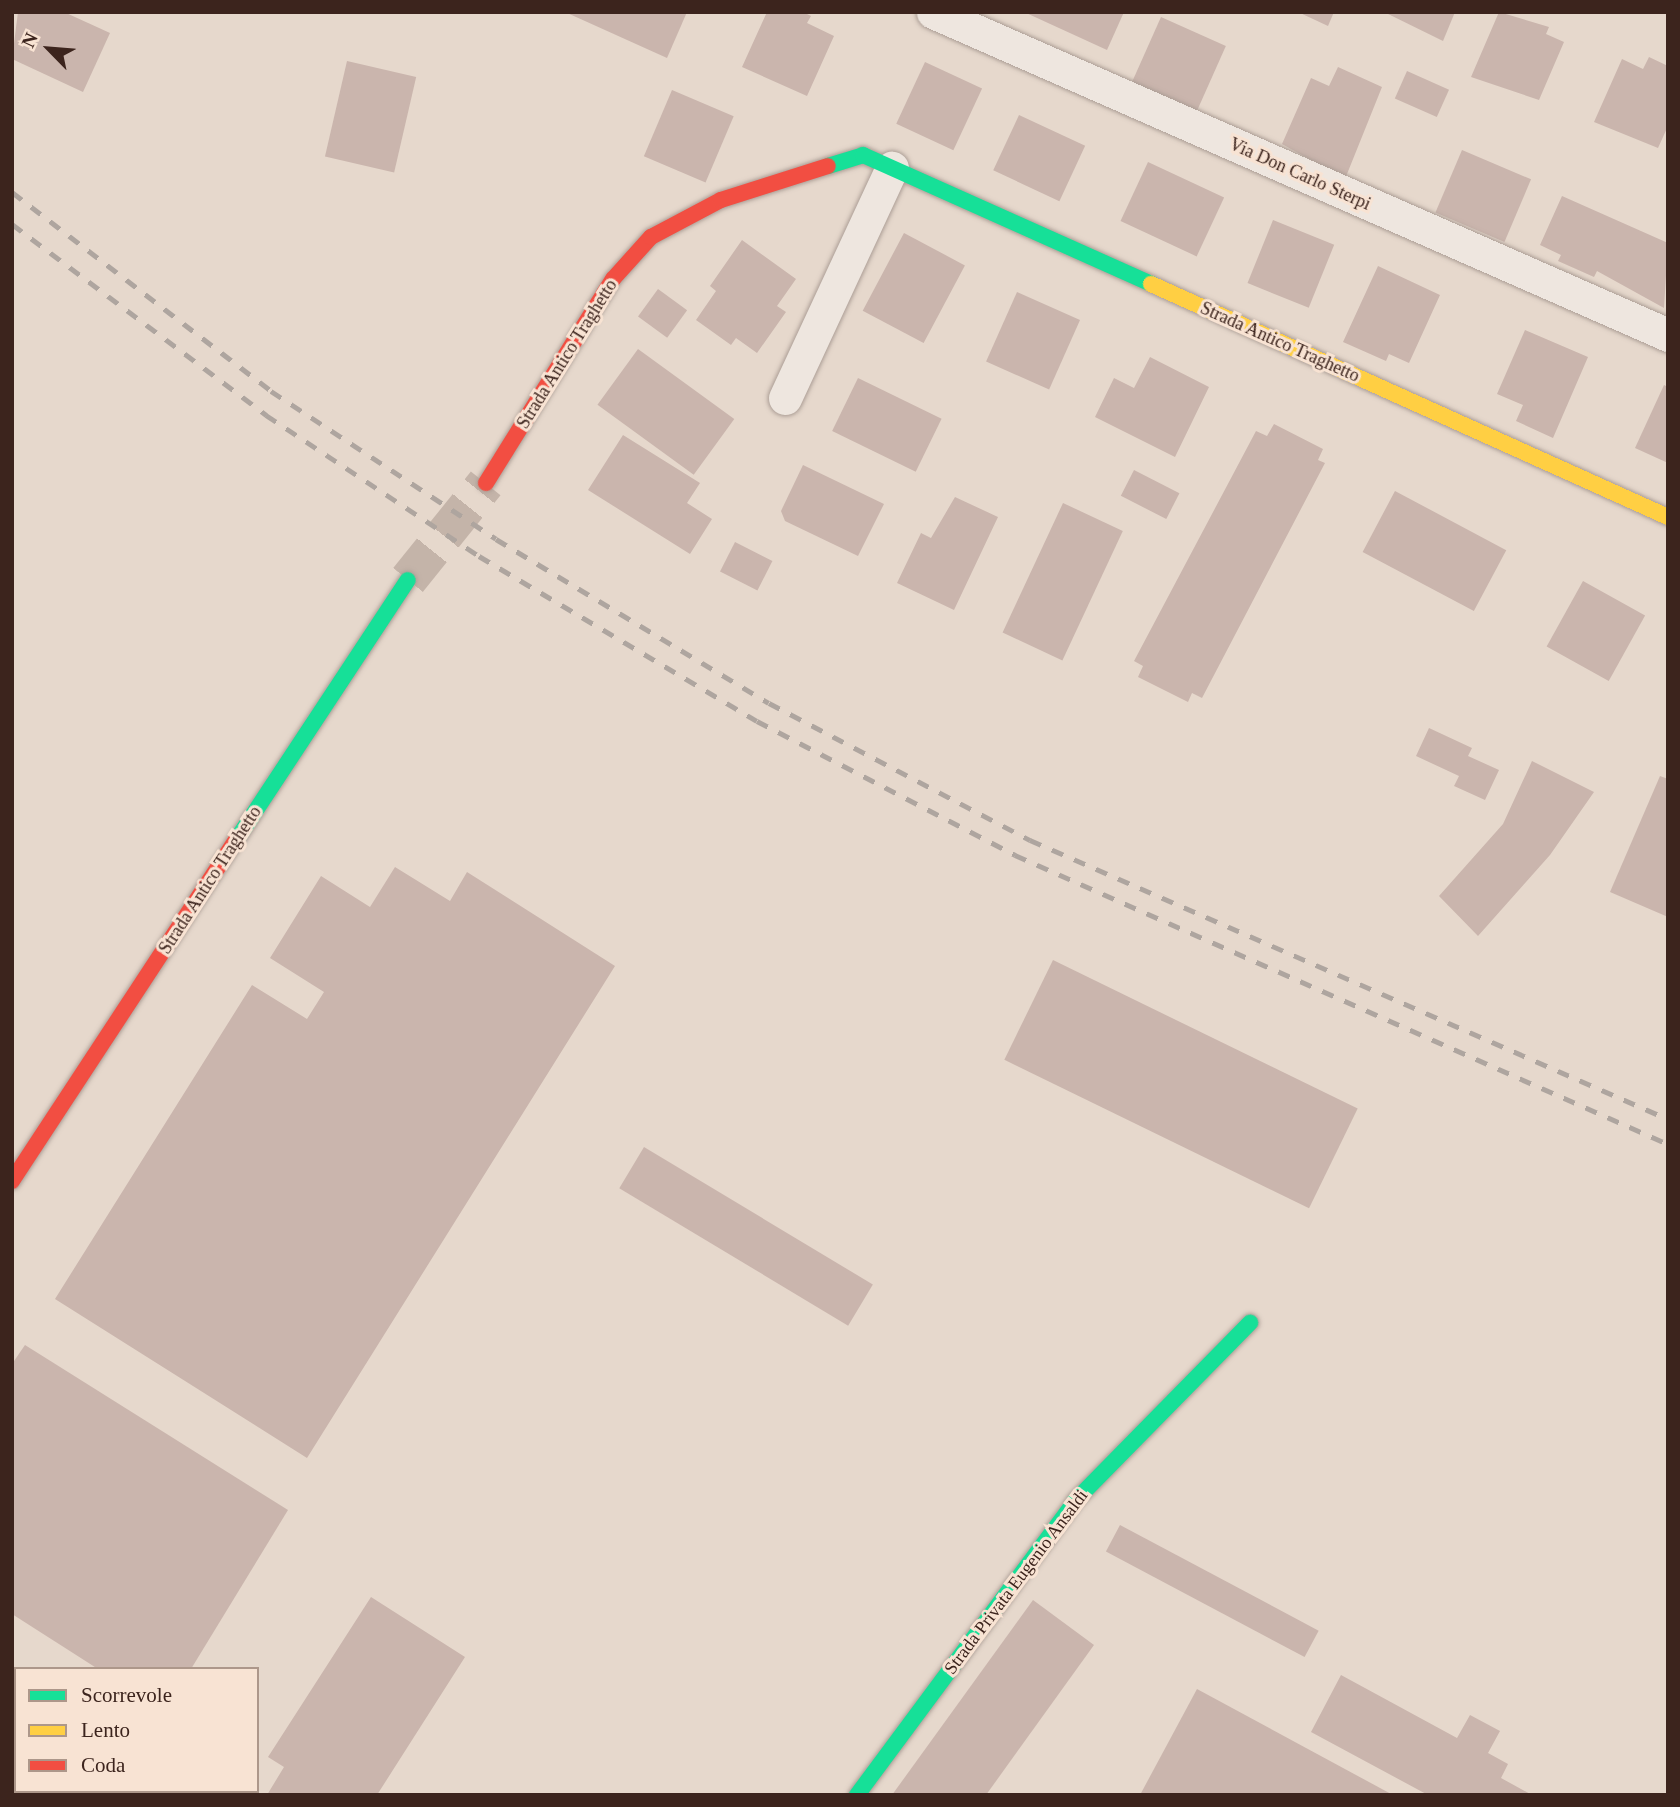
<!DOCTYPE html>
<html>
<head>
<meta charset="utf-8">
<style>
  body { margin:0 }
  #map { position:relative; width:1680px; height:1807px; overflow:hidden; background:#e6d8cc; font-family:"Times New Roman",serif }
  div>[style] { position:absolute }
  .building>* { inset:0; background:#cab5ad; transform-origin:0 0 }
  .secondary-tunnel>* { height:38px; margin-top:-19px; transform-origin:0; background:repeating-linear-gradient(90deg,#c4b4a9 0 38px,transparent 0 57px) }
  .roads { filter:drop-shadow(0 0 2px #ac9e96) drop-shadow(0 0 2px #ac9e96) }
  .street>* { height:33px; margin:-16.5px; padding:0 16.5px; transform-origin:16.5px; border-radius:16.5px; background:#eee6df }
  .fast>* { height:16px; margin:-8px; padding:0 8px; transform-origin:8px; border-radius:8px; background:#16e098 }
  .slow>* { height:16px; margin:-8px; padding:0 8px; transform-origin:8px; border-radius:8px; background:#ffcf43 }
  .jam>* { height:16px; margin:-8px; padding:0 8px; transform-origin:8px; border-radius:8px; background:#f24e42 }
  .rail>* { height:5px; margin-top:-2.5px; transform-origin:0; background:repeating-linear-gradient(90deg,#aea59f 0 12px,transparent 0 24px) }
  span { translate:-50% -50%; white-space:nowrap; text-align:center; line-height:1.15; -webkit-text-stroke:6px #f8e3d3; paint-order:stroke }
  .street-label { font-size:18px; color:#3c241d }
  .frame { position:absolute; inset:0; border:14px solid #3c241d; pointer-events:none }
  .legend { position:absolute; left:14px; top:1667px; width:245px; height:126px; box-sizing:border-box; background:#f8e3d3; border:2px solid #ad978a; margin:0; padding:9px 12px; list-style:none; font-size:21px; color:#3c241d }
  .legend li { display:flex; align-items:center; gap:14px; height:35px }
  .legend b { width:35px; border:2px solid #ad978a }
  .north { position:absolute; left:14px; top:14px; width:70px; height:70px; -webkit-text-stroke:5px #f8e3d3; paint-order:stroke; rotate:295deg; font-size:19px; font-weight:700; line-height:28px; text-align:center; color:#3c241d }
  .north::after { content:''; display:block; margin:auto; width:24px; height:32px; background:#3c241d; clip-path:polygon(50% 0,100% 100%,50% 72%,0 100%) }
</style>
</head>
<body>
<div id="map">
  <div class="building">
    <div style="clip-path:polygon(18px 12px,64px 12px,110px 33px,83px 92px,12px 59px)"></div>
    <div style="clip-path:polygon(565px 12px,687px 12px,667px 58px)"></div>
    <div style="clip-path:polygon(767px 12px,803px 12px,811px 16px,807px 23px,834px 36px,807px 96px,742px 67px)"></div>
    <div style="clip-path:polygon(1024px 12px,1124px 12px,1107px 50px)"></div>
    <div style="clip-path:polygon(1298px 12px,1334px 12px,1328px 26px)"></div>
    <div style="clip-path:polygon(1384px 12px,1455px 12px,1443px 41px)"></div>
    <div style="clip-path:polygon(1499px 12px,1549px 27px,1546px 34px,1564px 42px,1539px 100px,1471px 77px)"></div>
    <div style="left:1161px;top:17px;width:71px;height:75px;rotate:24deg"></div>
    <div style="clip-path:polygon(1649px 57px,1668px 66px,1668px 126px,1658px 148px,1594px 122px,1622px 59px,1643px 69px)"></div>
    <div style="left:347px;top:61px;width:71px;height:98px;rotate:13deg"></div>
    <div style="left:925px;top:62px;width:63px;height:68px;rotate:25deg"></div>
    <div style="clip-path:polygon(1338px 67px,1382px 87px,1345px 179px,1282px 144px,1311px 78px,1329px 86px)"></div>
    <div style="left:1407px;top:71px;width:46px;height:30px;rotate:24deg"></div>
    <div style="left:672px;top:90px;width:67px;height:72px;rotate:23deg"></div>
    <div style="left:1019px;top:115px;width:73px;height:61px;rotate:25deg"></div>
    <div style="left:1462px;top:150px;width:75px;height:68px;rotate:23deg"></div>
    <div style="left:1148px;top:162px;width:84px;height:65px;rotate:25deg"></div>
    <div style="clip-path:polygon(1562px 196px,1668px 243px,1664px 308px,1597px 271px,1594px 277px,1558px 261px,1561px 255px,1540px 245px)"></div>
    <div style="left:1273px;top:220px;width:66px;height:68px;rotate:22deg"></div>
    <div style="left:904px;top:233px;width:69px;height:88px;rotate:28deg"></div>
    <div style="clip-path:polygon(742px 240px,796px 279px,777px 306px,786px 312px,757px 353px,736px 338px,731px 345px,696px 320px,716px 291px,710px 286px)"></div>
    <div style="clip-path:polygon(1378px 266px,1440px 295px,1409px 363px,1389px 354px,1386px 361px,1343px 342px)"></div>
    <div style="left:658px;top:289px;width:36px;height:34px;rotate:36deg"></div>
    <div style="left:1017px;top:292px;width:69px;height:76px;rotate:24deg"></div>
    <div style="clip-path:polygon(1525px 330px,1588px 357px,1553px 438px,1516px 421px,1523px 405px,1497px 394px)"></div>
    <div style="left:638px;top:349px;width:119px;height:69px;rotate:36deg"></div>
    <div style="clip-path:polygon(1150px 357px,1209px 387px,1175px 457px,1095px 417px,1114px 378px,1134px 388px)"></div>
    <div style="left:858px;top:378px;width:93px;height:59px;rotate:26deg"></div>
    <div style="clip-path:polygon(1664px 385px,1668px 387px,1668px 463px,1635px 448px)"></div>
    <div style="clip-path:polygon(1274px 424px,1323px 449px,1318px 460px,1325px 463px,1202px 698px,1192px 693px,1188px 702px,1138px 677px,1143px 666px,1134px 661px,1256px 431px,1267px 436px)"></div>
    <div style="clip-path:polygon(623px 435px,700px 483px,687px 503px,712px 519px,690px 554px,588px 490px)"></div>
    <div style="clip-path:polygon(803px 465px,884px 504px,858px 556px,785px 521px,781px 511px)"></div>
    <div style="left:1134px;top:470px;width:51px;height:29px;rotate:27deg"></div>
    <div style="left:1395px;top:491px;width:126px;height:69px;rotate:28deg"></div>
    <div style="clip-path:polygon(955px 497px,998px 517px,954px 610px,897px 583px,921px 533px,931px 538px)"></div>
    <div style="left:1063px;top:503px;width:66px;height:143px;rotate:25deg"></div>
    <div style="left:735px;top:542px;width:42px;height:33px;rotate:27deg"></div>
    <div style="left:1583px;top:581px;width:71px;height:75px;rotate:29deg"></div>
    <div style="clip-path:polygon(1429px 728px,1472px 748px,1468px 756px,1499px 770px,1485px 800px,1454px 786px,1459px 776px,1416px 756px)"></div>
    <div style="clip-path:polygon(1532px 761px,1594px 792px,1550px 855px,1478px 936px,1439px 896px,1503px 824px)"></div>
    <div style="clip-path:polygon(1660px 776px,1668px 779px,1668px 917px,1610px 892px)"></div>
    <div style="clip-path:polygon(395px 867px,450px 901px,467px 872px,615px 966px,307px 1458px,55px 1299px,252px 985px,307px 1019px,324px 992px,270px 958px,321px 876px,370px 907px)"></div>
    <div style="left:1053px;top:960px;width:339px;height:111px;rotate:26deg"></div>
    <div style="left:644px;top:1147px;width:267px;height:48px;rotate:31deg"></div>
    <div style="clip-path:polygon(25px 1345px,288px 1510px,191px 1669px,98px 1669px,12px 1614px,12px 1364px)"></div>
    <div style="left:1120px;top:1525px;width:225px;height:30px;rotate:28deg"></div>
    <div style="clip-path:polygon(371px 1597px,465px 1657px,377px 1795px,267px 1795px,284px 1767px,268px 1757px)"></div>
    <div style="clip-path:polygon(1033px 1600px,1094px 1645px,986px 1795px,892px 1795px)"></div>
    <div style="clip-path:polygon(1341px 1675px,1457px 1738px,1470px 1715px,1500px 1731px,1488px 1753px,1508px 1764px,1501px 1778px,1532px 1795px,1428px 1795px,1311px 1732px)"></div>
    <div style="clip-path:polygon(1197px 1689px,1393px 1795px,1140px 1795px)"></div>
    <div style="clip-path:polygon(12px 1736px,16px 1791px,102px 1795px,12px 1795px)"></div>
  </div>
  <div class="secondary-tunnel">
    <div style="left:408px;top:580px;width:124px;rotate:-51.2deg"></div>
  </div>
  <div class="roads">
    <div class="street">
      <div style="left:933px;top:12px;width:803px;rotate:23.72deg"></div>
      <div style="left:785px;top:398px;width:254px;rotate:-65.1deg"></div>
    </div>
    <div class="fast">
      <div style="left:828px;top:166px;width:37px;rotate:-17deg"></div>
      <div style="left:863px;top:155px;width:316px;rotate:24.1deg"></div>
      <div style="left:237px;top:839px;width:310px;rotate:-56.6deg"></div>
      <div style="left:857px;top:1795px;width:366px;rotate:-53.4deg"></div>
      <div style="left:1075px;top:1501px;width:250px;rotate:-45.5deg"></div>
    </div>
    <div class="slow">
      <div style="left:1151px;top:284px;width:567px;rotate:24.26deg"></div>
    </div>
    <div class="jam">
      <div style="left:486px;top:483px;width:240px;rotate:-58.1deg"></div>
      <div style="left:613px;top:279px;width:57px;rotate:-47.9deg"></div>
      <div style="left:651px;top:237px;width:79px;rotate:-27.9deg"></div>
      <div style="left:721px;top:200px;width:112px;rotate:-17.6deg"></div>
      <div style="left:12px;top:1181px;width:409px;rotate:-56.7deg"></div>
    </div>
  </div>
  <div class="rail">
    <div style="left:12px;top:192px;width:327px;rotate:37.5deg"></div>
    <div style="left:271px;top:391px;width:269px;rotate:33.3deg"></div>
    <div style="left:496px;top:539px;width:318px;rotate:31deg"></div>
    <div style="left:769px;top:703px;width:295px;rotate:27.7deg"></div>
    <div style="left:1030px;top:840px;width:696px;rotate:23.62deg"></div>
    <div style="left:12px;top:224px;width:318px;rotate:36.9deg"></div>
    <div style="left:266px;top:415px;width:255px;rotate:33.5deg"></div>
    <div style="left:479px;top:556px;width:323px;rotate:30.7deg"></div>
    <div style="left:757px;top:721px;width:291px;rotate:27.4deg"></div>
    <div style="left:1015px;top:855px;width:714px;rotate:23.87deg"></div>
  </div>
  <div class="street-label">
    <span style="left:1300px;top:174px;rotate:24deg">Via Don Carlo Sterpi</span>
    <span style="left:1280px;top:342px;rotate:24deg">Strada Antico Traghetto</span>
    <span style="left:567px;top:354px;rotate:-58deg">Strada Antico Traghetto</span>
    <span style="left:210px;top:880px;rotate:-57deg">Strada Antico Traghetto</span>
    <span style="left:1016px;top:1582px;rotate:-53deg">Strada Privata Eugenio Ansaldi</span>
  </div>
  <div class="frame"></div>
  <ul class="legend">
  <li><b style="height:9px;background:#16e098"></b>Scorrevole</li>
  <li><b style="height:9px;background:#ffcf43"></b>Lento</li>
  <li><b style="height:9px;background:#f24e42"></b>Coda</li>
  </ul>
  <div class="north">N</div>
</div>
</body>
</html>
